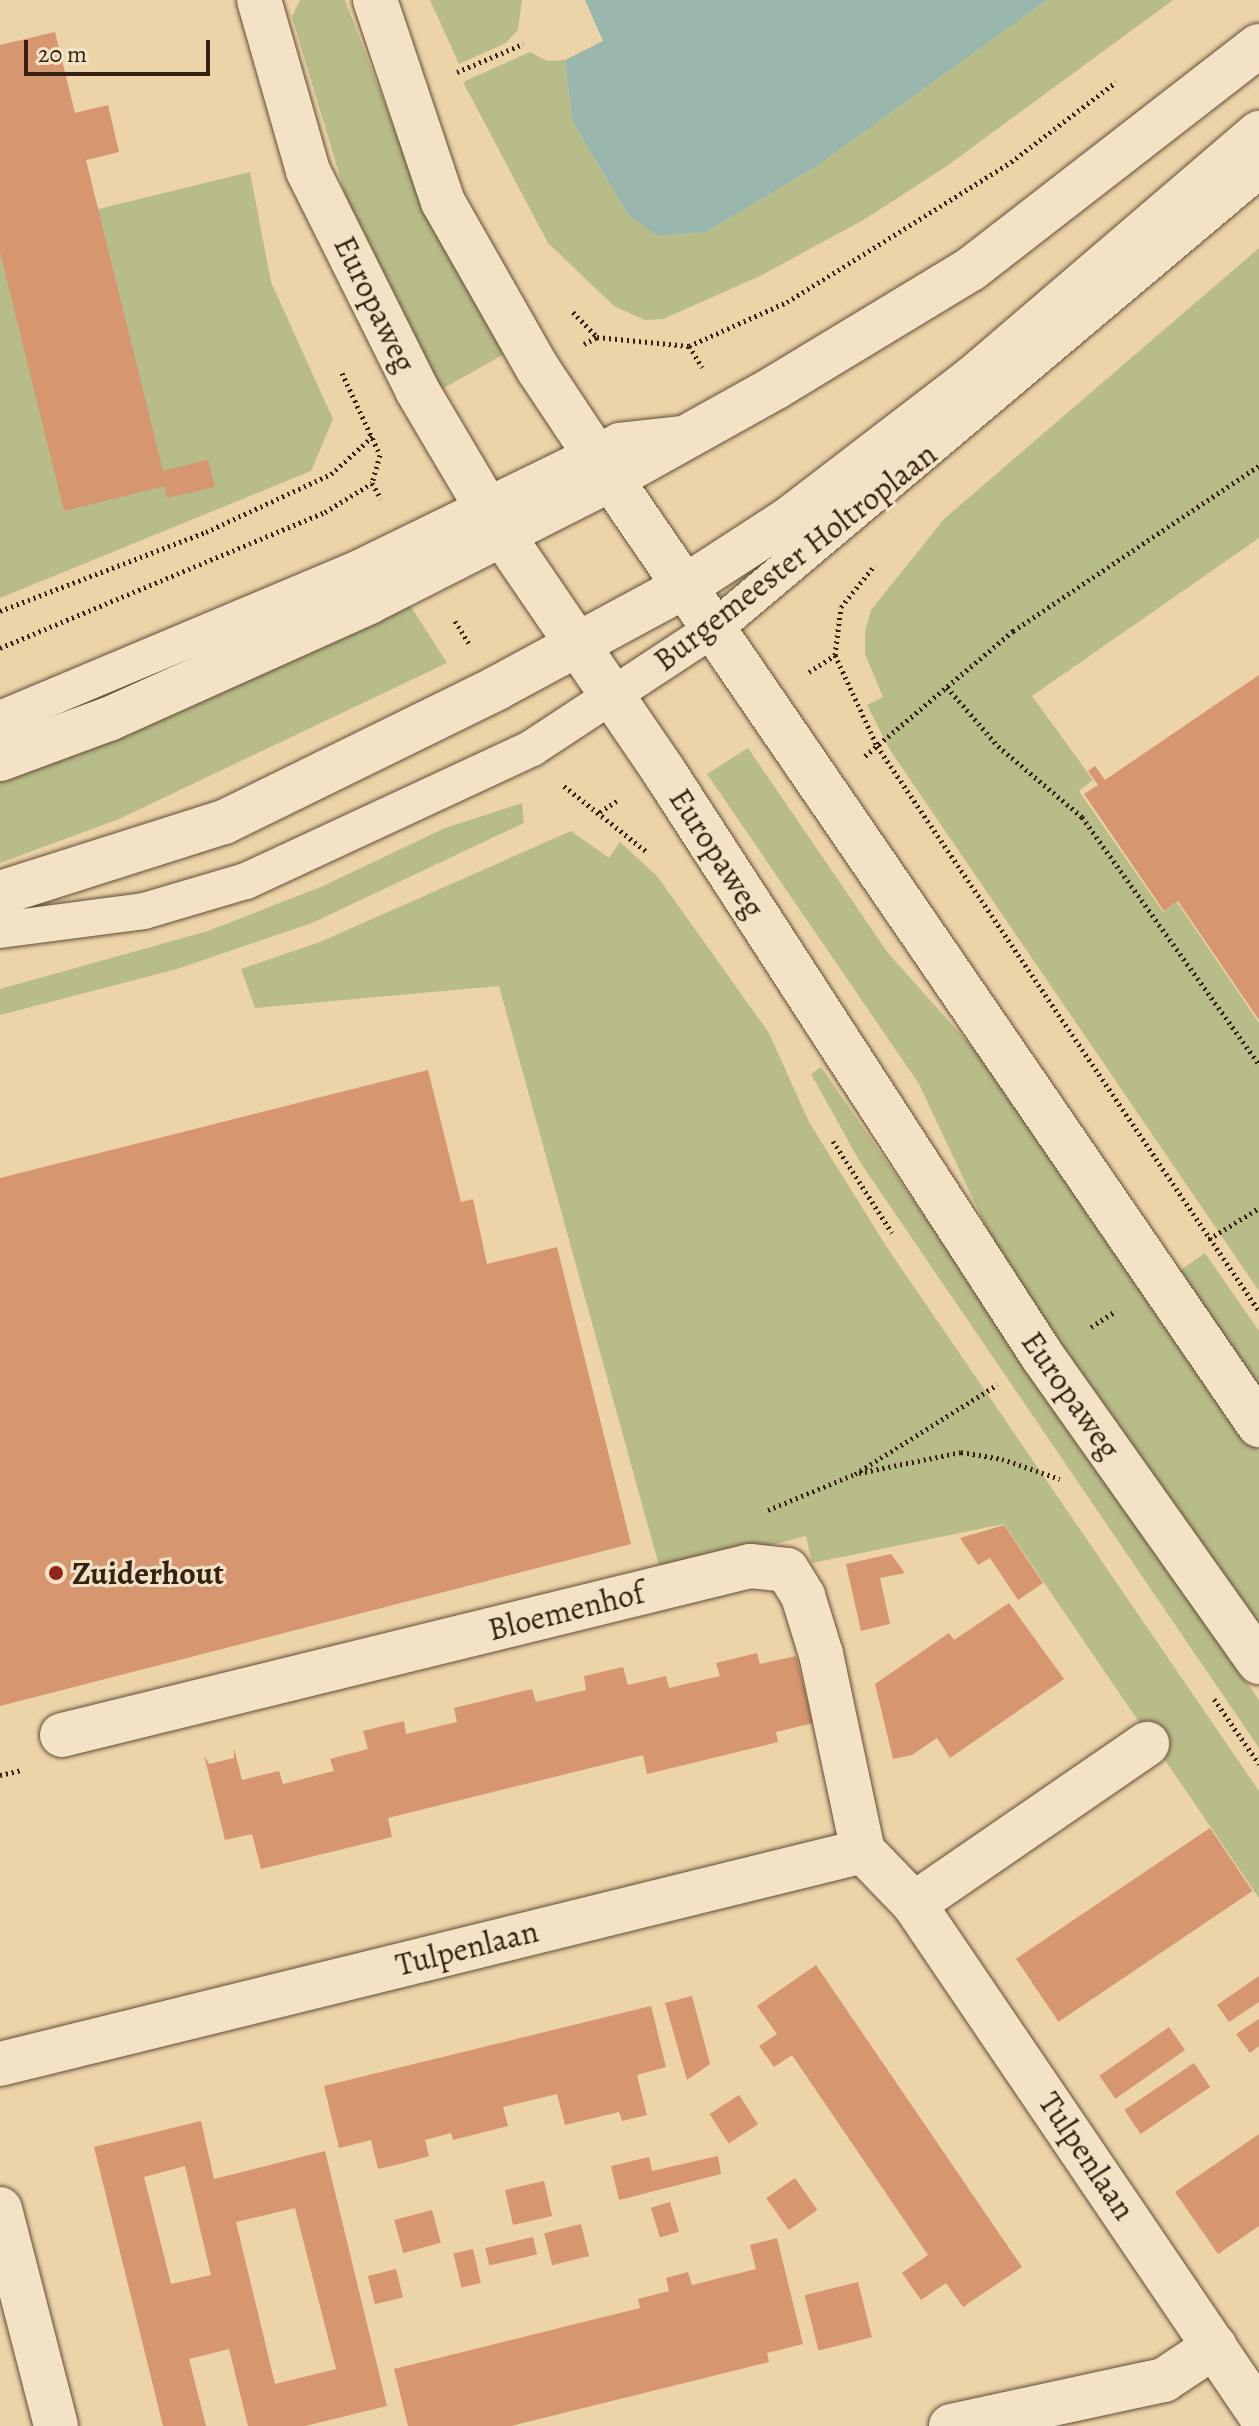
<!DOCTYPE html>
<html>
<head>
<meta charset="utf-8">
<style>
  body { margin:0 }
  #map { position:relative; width:1259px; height:2426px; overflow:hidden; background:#edd3a8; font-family:Alegreya,serif }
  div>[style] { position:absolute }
  .green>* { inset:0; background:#b8bc88 }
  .water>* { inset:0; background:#99b7ac }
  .building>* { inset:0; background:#d6966f; transform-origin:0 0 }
  .path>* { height:5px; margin-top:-2.5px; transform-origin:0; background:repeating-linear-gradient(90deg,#352011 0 2px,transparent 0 6px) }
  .roads { filter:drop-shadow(0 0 2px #634d37) drop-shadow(0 0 2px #634d37) }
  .service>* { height:36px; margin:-18px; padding:0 18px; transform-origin:18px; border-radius:18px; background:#f3e2c6 }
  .minor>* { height:44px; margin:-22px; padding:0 22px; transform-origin:22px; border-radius:22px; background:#f3e2c6 }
  .tertiary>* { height:44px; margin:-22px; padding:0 22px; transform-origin:22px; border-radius:22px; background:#f3e2c6 }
  .dots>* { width:22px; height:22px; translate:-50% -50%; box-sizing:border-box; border:4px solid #f3e2c6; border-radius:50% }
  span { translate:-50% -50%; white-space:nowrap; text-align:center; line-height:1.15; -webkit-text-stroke:6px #f3e2c6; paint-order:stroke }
  .street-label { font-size:32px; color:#352011 }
  .poi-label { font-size:32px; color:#352011; font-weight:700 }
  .left { translate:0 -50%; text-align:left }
  .scale { position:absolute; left:24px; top:40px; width:186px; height:36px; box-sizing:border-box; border:4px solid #352011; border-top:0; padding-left:10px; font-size:24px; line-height:28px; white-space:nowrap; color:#352011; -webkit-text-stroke:6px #f3e2c6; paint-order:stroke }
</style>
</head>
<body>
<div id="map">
  <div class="green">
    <div style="clip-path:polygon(300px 0,345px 0,407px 162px,506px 353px,437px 392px,347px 200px,292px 17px)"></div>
    <div style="clip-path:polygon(430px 0,522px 0,518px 30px,506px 43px,459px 64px)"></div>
    <div style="clip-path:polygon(1047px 0,1173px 0,947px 166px,865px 219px,760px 276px,663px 319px,645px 320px,614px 306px,548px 243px,463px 82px,530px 52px,547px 61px,565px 60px,572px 121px,629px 216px,657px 236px,706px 232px,817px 166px)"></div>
    <div style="clip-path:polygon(250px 172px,271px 282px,333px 419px,311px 471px,0 598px,0 233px)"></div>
    <div style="clip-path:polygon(1259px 248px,1259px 538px,1032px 696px,1093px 780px,1079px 791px,1163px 912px,1177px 902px,1259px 1023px,1259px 1291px,890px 750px,867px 705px,883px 697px,865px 654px,865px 632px,871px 610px,944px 519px)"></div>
    <div style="clip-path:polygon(406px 599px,447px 663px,119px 819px,0 863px,0 781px)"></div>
    <div style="clip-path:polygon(748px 748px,888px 953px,1014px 1094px,1259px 1452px,1259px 1632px,1011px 1280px,919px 1084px,707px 774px)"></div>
    <div style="clip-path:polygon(522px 803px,524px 823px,312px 923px,177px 969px,0 1015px,0 989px,208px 931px,323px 886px,445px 828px)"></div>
    <div style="clip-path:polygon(571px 831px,609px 858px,620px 842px,657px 876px,769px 1033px,809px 1122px,886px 1246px,1259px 1791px,1259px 1898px,1004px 1524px,812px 1563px,806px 1536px,661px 1573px,499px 986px,255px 1008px,241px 969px,320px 942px)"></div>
    <div style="clip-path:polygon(821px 1067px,1259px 1700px,1259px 1748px,860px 1162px,811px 1074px)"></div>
    <div style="clip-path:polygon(1205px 1253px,1259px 1331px,1259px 1389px,1178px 1272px)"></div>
  </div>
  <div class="water">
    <div style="clip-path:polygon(585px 0,1047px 0,817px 166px,706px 232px,657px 236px,629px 216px,572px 121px,565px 60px,603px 41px)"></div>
  </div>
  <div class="building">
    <div style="clip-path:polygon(55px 32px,75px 113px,108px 105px,119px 152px,86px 160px,163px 471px,208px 460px,215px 487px,167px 498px,165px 486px,64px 511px,0 252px,0 45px)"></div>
    <div style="clip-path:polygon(1259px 675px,1259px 1020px,1178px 901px,1164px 911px,1084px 794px,1098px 785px,1088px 771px,1095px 766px,1105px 780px)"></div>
    <div style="clip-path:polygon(428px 1070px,461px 1202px,473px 1199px,487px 1264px,557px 1247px,631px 1544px,0 1706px,0 1178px)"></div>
    <div style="clip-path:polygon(1004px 1525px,1043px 1583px,1018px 1600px,990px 1558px,978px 1565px,960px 1538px)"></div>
    <div style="clip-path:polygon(891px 1554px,905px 1573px,880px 1578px,890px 1624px,861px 1631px,846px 1564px)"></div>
    <div style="clip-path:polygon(1009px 1603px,1064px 1679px,950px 1758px,937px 1738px,912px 1755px,893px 1759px,875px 1684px,949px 1633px,954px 1640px)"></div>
    <div style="clip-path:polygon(757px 1653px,760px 1664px,796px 1656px,813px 1723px,776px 1732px,778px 1742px,647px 1774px,643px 1755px,388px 1818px,392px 1837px,261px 1869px,252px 1834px,225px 1840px,204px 1755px,209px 1764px,234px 1758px,234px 1748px,242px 1780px,279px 1771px,283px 1784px,334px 1771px,330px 1759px,368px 1749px,363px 1731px,404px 1721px,406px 1734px,457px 1722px,454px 1708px,532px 1689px,536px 1702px,586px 1690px,584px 1676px,623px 1667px,628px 1685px,666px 1676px,669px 1688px,720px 1676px,716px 1663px)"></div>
    <div style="left:1210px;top:1828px;width:76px;height:234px;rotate:56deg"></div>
    <div style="clip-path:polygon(816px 1965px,1022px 2267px,963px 2307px,946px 2283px,921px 2300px,902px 2273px,928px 2255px,792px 2055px,774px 2067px,759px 2046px,777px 2034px,757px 2006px)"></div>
    <div style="clip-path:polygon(1259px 1976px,1259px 2002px,1229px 2022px,1217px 2005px)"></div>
    <div style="clip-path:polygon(692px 1996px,710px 2064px,687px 2080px,665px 2003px)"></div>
    <div style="clip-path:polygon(651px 2006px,666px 2067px,637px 2075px,647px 2115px,622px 2121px,619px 2112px,565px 2125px,557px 2094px,503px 2107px,508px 2126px,453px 2140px,451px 2133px,425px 2140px,429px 2156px,400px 2164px,378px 2169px,371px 2140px,339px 2148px,324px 2086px)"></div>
    <div style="clip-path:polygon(1259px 2019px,1259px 2046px,1250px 2053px,1236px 2034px)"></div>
    <div style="left:1169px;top:2027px;width:28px;height:85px;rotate:55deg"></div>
    <div style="left:1194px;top:2063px;width:29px;height:84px;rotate:56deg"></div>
    <div style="left:739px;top:2095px;width:35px;height:35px;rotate:57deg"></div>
    <div style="clip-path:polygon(evenodd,201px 2121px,214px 2179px,325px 2151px,387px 2406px,305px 2426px,248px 2426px,229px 2349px,189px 2359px,206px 2426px,163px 2426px,94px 2147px,201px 2121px,185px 2166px,211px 2275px,171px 2284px,144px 2177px,185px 2166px,201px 2121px,295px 2208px,336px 2369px,275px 2384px,236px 2222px,295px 2208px)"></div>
    <div style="clip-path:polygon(1259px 2134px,1259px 2226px,1218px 2254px,1175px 2192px)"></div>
    <div style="clip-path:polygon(718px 2156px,721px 2174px,619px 2200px,611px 2166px,649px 2157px,652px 2171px)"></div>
    <div style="left:795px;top:2178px;width:39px;height:35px;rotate:55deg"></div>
    <div style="left:544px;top:2181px;width:36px;height:40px;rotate:77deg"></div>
    <div style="left:670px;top:2202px;width:31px;height:20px;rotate:73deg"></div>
    <div style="left:432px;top:2210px;width:34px;height:39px;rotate:75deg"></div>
    <div style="left:581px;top:2224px;width:33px;height:38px;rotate:76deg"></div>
    <div style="left:533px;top:2237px;width:18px;height:49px;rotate:77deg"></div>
    <div style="clip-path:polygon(777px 2238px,803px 2344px,767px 2353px,769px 2362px,511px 2426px,408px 2426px,394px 2369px,640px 2308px,638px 2299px,669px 2291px,666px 2278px,688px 2272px,692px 2285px,756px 2269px,750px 2245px)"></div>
    <div style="left:473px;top:2249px;width:35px;height:20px;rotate:77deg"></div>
    <div style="left:396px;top:2269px;width:29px;height:29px;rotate:76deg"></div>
    <div style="left:858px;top:2282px;width:57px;height:55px;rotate:76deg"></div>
  </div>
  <div class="path">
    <div style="left:457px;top:72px;width:72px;rotate:-23deg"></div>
    <div style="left:573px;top:312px;width:35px;rotate:46deg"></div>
    <div style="left:584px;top:344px;width:15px;rotate:-28deg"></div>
    <div style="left:597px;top:337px;width:92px;rotate:5.6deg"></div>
    <div style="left:689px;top:346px;width:107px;rotate:-24.2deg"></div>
    <div style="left:787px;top:302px;width:264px;rotate:-32deg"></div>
    <div style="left:1011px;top:162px;width:132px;rotate:-37.3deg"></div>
    <div style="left:689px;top:346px;width:25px;rotate:58deg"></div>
    <div style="left:342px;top:373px;width:90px;rotate:65.1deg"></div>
    <div style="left:380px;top:455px;width:29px;rotate:106deg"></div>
    <div style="left:372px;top:483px;width:18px;rotate:61deg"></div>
    <div style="left:0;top:611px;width:221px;rotate:-21deg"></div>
    <div style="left:206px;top:532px;width:138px;rotate:-24.9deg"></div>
    <div style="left:331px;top:474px;width:57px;rotate:-42.1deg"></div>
    <div style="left:455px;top:621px;width:26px;rotate:58deg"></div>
    <div style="left:0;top:648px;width:352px;rotate:-22.7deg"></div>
    <div style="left:325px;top:512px;width:55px;rotate:-31.7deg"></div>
    <div style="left:835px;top:655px;width:100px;rotate:65.2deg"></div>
    <div style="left:877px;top:746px;width:682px;rotate:55.94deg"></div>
    <div style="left:835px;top:655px;width:48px;rotate:-82.9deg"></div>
    <div style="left:841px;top:607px;width:54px;rotate:-51deg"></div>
    <div style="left:809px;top:672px;width:31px;rotate:-33deg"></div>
    <div style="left:947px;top:687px;width:78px;rotate:49.2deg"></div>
    <div style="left:998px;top:746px;width:110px;rotate:40.2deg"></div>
    <div style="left:1082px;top:817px;width:304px;rotate:54.4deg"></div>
    <div style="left:865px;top:756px;width:194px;rotate:-40.2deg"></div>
    <div style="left:1013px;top:631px;width:296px;rotate:-33.9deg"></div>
    <div style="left:564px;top:786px;width:106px;rotate:38.5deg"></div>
    <div style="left:600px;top:812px;width:22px;rotate:-34deg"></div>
    <div style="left:833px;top:1141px;width:109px;rotate:57.3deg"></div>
    <div style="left:1209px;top:1239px;width:59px;rotate:-31.8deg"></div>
    <div style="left:1091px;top:1327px;width:30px;rotate:-33deg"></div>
    <div style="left:859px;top:1473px;width:104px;rotate:-11.6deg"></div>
    <div style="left:961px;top:1452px;width:42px;rotate:9.7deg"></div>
    <div style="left:1002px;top:1459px;width:61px;rotate:19deg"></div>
    <div style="left:768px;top:1510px;width:94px;rotate:-22.5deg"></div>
    <div style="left:855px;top:1474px;width:168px;rotate:-32.1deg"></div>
    <div style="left:1214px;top:1699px;width:79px;rotate:55.3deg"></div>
    <div style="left:0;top:1775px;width:23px;rotate:-13deg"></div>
  </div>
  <div class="roads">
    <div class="service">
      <div style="left:0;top:719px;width:385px;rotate:-22.8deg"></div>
      <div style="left:355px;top:570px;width:294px;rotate:-26deg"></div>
      <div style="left:619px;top:441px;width:71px;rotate:-6.4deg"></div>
      <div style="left:0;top:930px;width:145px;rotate:-7.5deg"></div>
      <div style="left:144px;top:911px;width:106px;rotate:-16.4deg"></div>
      <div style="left:246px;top:881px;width:315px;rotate:-24.9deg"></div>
      <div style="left:532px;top:748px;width:219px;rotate:-33.3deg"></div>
      <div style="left:715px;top:628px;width:711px;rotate:-40.09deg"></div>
    </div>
    <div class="minor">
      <div style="left:259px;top:0;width:178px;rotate:74deg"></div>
      <div style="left:308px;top:171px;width:245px;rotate:63.5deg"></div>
      <div style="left:417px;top:390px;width:167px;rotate:59.4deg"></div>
      <div style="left:375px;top:0;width:213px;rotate:71.4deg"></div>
      <div style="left:443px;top:202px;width:192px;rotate:60.4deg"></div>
      <div style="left:538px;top:369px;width:132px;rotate:56.4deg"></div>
      <div style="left:62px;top:1735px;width:708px;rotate:-13.8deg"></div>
      <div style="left:750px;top:1566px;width:37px;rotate:6deg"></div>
      <div style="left:787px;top:1570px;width:31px;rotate:58deg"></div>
      <div style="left:803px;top:1596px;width:61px;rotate:72.8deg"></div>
      <div style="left:821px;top:1654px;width:201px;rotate:78deg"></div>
      <div style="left:914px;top:1904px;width:283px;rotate:-34.5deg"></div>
      <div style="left:0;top:2064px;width:889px;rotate:-13.86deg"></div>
      <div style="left:863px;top:1851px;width:74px;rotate:46.1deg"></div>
      <div style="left:914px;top:1904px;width:615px;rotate:55.87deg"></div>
      <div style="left:0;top:2209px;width:224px;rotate:75.5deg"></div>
      <div style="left:951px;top:2426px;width:218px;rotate:-12.2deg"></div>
      <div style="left:1164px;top:2380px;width:61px;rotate:-33.7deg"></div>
    </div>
    <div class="tertiary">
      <div style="left:611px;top:479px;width:1147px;rotate:55.59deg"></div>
      <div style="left:502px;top:534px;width:286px;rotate:55.7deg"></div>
      <div style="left:663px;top:770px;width:699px;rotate:57.08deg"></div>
      <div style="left:1043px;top:1357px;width:374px;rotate:54.7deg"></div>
      <div style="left:0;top:759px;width:116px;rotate:-20.2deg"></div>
      <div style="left:109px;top:719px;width:285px;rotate:-24.2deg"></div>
      <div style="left:369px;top:602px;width:271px;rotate:-26.9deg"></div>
      <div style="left:611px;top:479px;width:189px;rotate:-29.1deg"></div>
      <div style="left:776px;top:387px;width:228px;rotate:-31.2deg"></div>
      <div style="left:971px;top:269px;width:364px;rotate:-37.8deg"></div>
      <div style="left:0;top:893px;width:235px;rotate:-17.6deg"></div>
      <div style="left:224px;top:822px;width:304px;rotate:-26.1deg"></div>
      <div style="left:497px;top:688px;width:215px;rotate:-28.4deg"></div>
      <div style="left:686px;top:586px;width:123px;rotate:-33deg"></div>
      <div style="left:789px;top:519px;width:232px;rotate:-37.5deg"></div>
      <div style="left:973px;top:378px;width:377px;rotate:-40.6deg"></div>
    </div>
  </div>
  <div class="dots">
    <div style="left:56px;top:1573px;background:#8f2418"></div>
  </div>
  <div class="street-label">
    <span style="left:375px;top:304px;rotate:64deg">Europaweg</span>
    <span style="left:795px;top:557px;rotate:-38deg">Burgemeester Holtroplaan</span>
    <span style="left:717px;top:853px;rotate:57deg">Europaweg</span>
    <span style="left:1071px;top:1395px;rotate:55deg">Europaweg</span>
    <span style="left:566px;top:1611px;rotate:-14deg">Bloemenhof</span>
    <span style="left:467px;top:1948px;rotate:-14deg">Tulpenlaan</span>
    <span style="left:1087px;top:2156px;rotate:56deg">Tulpenlaan</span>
  </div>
  <div class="poi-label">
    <span class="left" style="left:72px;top:1573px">Zuiderhout</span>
  </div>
  <div class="scale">20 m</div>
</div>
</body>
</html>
